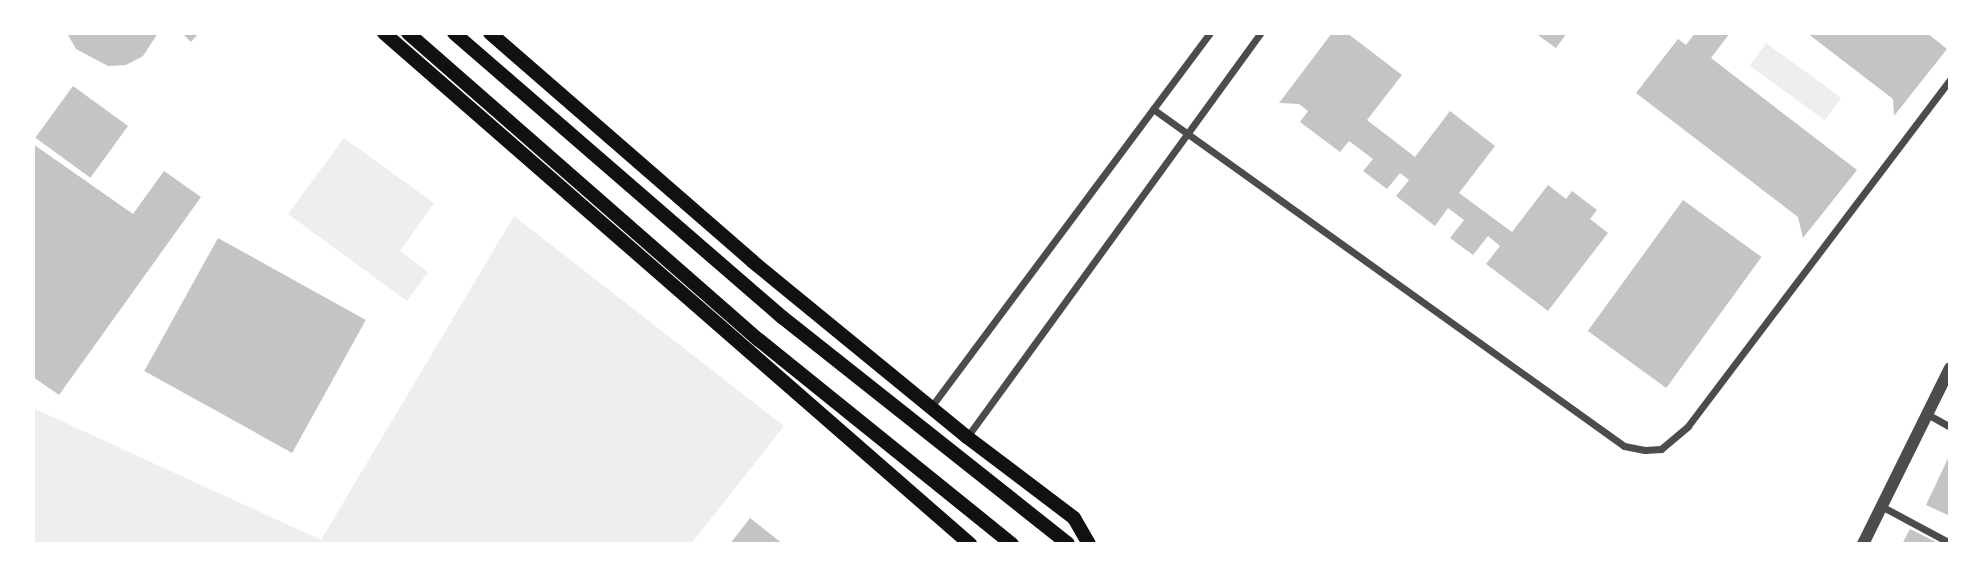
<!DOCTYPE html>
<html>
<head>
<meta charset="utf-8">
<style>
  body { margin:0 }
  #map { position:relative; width:1983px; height:577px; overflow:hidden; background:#fff; font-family:Rubik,sans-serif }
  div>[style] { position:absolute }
  .green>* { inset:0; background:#eee; transform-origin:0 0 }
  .building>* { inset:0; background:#c4c4c4; transform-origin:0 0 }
  .minor>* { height:7px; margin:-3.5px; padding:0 3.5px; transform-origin:3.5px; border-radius:3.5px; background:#4c4c4c }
  .tertiary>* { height:12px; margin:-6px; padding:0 6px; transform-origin:6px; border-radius:6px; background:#4c4c4c }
  .secondary>* { height:14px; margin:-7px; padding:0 7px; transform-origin:7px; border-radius:7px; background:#111 }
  span { translate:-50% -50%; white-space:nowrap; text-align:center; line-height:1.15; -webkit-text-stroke:5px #fff; paint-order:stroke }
  .frame { position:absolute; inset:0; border:35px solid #fff; pointer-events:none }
</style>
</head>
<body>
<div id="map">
  <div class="green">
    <div style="left:1766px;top:43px;width:93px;height:28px;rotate:36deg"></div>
    <div style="clip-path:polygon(344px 138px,434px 203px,400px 251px,428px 272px,407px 301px,288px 214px)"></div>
    <div style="clip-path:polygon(514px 216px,784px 426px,691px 544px,33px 544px,33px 408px,321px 540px)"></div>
  </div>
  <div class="building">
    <div style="clip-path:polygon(67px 33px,158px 33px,143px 56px,126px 65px,108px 66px,76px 49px)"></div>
    <div style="clip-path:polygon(182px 33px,199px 33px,191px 42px)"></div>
    <div style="clip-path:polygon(1332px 33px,1347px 33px,1402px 75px,1367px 120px,1415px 157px,1450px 111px,1495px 146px,1459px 193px,1512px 232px,1548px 185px,1566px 199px,1572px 191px,1597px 210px,1590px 219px,1608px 233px,1548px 311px,1486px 264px,1500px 246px,1488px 236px,1473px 255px,1450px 238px,1464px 220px,1448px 208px,1435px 226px,1396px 196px,1409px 180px,1400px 173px,1387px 189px,1363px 171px,1373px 159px,1349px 141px,1340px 152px,1300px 122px,1308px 111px,1299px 104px,1279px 103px)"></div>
    <div style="clip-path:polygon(1535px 33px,1567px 33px,1556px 48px)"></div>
    <div style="clip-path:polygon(1695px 33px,1730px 33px,1711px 58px,1857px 170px,1803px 238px,1798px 217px,1636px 93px,1678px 39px,1686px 45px)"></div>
    <div style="clip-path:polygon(1807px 33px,1927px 33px,1947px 49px,1894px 116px,1893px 99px)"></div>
    <div style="left:73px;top:86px;width:68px;height:64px;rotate:36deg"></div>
    <div style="clip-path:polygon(33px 144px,133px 214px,164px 171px,201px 197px,59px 395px,33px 377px)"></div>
    <div style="left:1683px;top:200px;width:97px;height:162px;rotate:36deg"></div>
    <div style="left:218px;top:238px;width:169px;height:152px;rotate:29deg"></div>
    <div style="clip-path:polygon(1950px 454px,1950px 516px,1926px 505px)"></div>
    <div style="clip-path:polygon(750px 518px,783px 544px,730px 544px)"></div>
    <div style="clip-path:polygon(1910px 529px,1940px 544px,1902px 544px)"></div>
  </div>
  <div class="minor">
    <div style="left:1153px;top:109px;width:579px;rotate:35.58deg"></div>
    <div style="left:1624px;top:446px;width:21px;rotate:11deg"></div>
    <div style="left:1645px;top:450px;width:16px;rotate:-4deg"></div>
    <div style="left:1661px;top:449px;width:35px;rotate:-40deg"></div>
    <div style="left:1688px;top:426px;width:434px;rotate:-52.9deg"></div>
    <div style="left:931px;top:407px;width:467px;rotate:-53.3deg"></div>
    <div style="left:1927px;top:414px;width:26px;rotate:29deg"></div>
    <div style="left:967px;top:437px;width:499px;rotate:-54deg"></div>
    <div style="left:1881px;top:506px;width:78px;rotate:28.2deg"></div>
  </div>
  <div class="tertiary">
    <div style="left:1863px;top:544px;width:196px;rotate:-63.7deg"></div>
  </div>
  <div class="secondary">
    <div style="left:384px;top:33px;width:778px;rotate:41.09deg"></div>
    <div style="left:408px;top:33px;width:466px;rotate:41.2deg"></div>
    <div style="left:759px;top:340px;width:325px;rotate:38.9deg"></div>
    <div style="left:454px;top:33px;width:434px;rotate:40.9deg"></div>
    <div style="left:782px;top:317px;width:365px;rotate:38.4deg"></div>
    <div style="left:490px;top:33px;width:347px;rotate:41deg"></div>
    <div style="left:752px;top:261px;width:278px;rotate:39.3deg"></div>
    <div style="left:967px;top:437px;width:134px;rotate:37.1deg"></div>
    <div style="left:1074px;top:518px;width:30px;rotate:60deg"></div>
  </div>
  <div class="frame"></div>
</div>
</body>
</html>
